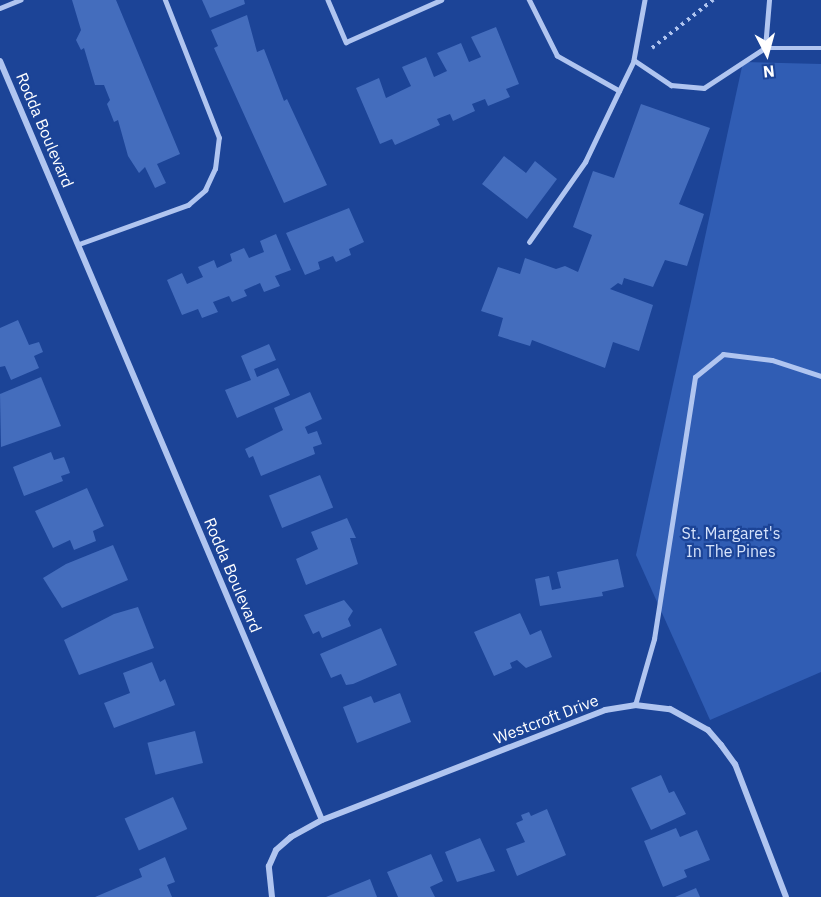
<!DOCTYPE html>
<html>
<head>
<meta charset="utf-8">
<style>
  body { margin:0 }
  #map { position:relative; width:821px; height:897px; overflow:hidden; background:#1c4497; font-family:"IBM Plex Sans",sans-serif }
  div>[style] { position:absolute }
  .green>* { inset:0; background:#305db4 }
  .building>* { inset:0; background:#446dbd; transform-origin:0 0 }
  .path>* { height:4px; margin-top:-2px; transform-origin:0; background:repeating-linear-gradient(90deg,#b0c5f0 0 3px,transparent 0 7.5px) }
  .service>* { height:4.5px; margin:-2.25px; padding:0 2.25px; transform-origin:2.25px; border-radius:2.25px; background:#b0c5f0 }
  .minor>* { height:6px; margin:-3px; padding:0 3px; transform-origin:3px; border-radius:3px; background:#b0c5f0 }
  span { translate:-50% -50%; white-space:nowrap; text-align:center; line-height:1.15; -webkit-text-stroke:4.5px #1c4497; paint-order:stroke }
  .street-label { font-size:16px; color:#fff }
  .park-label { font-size:16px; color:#d6e3fb }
  .north { position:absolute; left:737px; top:24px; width:60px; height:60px; -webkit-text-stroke:4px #1c4497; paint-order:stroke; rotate:174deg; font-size:16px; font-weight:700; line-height:24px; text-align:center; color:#fff }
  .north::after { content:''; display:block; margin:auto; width:21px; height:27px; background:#fff; clip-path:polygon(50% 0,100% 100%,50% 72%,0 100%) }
</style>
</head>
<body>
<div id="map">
  <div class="green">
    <div style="clip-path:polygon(743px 62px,821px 64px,821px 672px,710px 720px,636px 555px)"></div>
  </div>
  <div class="building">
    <div style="clip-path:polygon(72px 0,116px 0,180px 154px,157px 164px,166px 183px,155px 188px,145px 167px,139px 173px,128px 156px,118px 120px,114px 122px,107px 104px,110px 100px,104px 85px,95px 85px,84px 48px,81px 50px,76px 40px,81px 30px)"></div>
    <div style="clip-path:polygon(202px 0,244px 0,245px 4px,210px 18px)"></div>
    <div style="clip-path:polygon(247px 15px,257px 52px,264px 49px,284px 101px,287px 99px,327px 185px,284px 203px,214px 48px,218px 46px,211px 30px)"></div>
    <div style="clip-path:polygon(496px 27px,519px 84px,506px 89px,510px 97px,488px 106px,485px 99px,472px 104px,475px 111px,453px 121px,450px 114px,437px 119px,440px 125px,395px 145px,392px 139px,380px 144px,356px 88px,379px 78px,386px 98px,411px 86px,402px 67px,426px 57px,434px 77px,447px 71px,437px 53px,461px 43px,469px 62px,481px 57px,471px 37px)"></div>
    <div style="clip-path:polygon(641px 104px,710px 128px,679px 204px,704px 214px,687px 266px,665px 260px,653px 287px,624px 278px,622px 285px,618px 283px,610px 289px,653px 305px,639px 351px,613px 342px,605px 368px,532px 340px,530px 346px,498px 336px,503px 318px,481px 311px,498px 267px,520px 274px,525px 258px,556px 269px,565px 266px,578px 272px,592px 235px,573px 227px,593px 171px,614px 178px)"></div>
    <div style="clip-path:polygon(504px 156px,526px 173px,535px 161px,557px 179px,527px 219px,482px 184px)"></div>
    <div style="clip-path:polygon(349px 208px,364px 242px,349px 249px,351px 255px,336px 262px,333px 256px,318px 262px,320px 269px,305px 275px,286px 233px)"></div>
    <div style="clip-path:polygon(276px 234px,291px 270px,275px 276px,280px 286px,264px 292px,260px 283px,244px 290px,247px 296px,232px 302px,229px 296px,213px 302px,218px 312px,202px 318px,198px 309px,182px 315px,167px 280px,182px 273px,187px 284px,203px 277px,198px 267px,214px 260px,217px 268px,232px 261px,230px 254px,244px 248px,249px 258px,264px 252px,260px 241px)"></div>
    <div style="clip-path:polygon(18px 320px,29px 345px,39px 342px,43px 352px,34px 356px,39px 368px,11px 380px,5px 366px,0 367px,0 328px)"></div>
    <div style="clip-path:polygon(269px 344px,276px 360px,254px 369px,257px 377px,278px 368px,290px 395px,237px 418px,225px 390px,251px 380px,241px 356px)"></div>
    <div style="clip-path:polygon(41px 377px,61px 426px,1px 447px,0 394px)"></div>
    <div style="clip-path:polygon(310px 392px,322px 419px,305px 427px,308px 434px,317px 431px,322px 444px,313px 447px,315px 454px,261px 476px,253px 456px,249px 458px,245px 449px,283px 430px,274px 408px)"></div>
    <div style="clip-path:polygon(51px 452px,54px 460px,64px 457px,70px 473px,61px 476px,63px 481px,24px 496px,13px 467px)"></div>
    <div style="left:320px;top:475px;width:35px;height:55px;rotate:68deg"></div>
    <div style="clip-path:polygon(87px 488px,104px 526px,93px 531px,96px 541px,74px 550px,70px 540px,53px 548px,35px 511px)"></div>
    <div style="clip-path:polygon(347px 518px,356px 538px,350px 538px,358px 564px,306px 585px,296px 559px,318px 549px,311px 532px)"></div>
    <div style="clip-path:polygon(113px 545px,128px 580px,62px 608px,43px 578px,66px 564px)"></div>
    <div style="clip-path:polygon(618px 559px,624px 587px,602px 592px,603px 596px,540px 606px,535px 579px,549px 576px,552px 590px,561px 588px,557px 572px)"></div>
    <div style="clip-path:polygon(344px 600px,353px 611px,348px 619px,351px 626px,322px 638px,319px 631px,313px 634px,304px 615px)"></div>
    <div style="clip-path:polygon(138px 607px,154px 648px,79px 675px,64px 640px,114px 614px)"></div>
    <div style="clip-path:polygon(520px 613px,530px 635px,541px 630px,552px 657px,526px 668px,517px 660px,510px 663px,512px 668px,494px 676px,474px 632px)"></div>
    <div style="clip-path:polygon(381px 628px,397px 665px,353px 684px,346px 685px,341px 674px,331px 678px,320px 654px)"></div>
    <div style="clip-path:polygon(152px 662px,160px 682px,165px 679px,175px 705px,114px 728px,104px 703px,130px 693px,123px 673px)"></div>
    <div style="clip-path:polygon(400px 693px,411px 722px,357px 743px,343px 707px,371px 696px,374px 703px)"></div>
    <div style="left:195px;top:731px;width:33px;height:49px;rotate:76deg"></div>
    <div style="clip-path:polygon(661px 775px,669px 793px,674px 791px,686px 814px,651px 830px,631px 788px)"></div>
    <div style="left:173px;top:797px;width:35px;height:53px;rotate:66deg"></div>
    <div style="clip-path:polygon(547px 809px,566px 855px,517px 876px,506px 849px,525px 842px,516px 823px,523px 820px,521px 815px,529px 812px,531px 816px)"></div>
    <div style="clip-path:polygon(676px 828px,680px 837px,697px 830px,710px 860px,684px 870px,687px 877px,663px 887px,644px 841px)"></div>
    <div style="clip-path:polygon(480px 838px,495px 871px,457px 882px,445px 852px)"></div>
    <div style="clip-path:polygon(431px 854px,443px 881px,430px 887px,435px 897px,398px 897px,387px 872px)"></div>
    <div style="clip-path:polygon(165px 857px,175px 882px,167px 885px,172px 897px,95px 897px,142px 877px,139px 869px)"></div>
    <div style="clip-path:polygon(370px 879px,377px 897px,326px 897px)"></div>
    <div style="clip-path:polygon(696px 888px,700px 897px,675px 897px)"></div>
  </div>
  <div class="path">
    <div style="left:652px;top:48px;width:78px;rotate:-38.2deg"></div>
  </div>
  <div class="service">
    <div style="left:328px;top:0;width:46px;rotate:66.8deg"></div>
    <div style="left:346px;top:42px;width:104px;rotate:-23.9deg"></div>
    <div style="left:645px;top:0;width:61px;rotate:100.4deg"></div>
    <div style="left:634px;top:60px;width:45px;rotate:34deg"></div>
    <div style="left:671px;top:85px;width:33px;rotate:5deg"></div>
    <div style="left:704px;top:88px;width:73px;rotate:-33.3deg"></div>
    <div style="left:765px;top:48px;width:56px"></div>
    <div style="left:0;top:8px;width:22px;rotate:-22deg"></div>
    <div style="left:765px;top:48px;width:48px;rotate:-85.2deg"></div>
    <div style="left:619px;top:91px;width:34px;rotate:-64deg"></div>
    <div style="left:529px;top:242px;width:98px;rotate:-55deg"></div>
    <div style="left:585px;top:162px;width:79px;rotate:-64.4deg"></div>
    <div style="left:619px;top:91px;width:71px;rotate:-150.6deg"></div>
    <div style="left:557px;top:56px;width:63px;rotate:-116.6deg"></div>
    <div style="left:79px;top:244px;width:116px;rotate:-19.7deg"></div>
    <div style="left:188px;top:205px;width:23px;rotate:-41deg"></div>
    <div style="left:205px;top:190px;width:23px;rotate:-65deg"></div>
    <div style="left:215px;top:169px;width:31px;rotate:-83deg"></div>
    <div style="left:219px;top:138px;width:148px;rotate:-111.4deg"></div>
    <div style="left:635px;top:705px;width:69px;rotate:-73.9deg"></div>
    <div style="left:654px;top:639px;width:265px;rotate:-81.1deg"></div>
    <div style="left:695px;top:377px;width:36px;rotate:-39deg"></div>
    <div style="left:723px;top:354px;width:49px;rotate:7deg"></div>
    <div style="left:772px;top:360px;width:52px;rotate:18.1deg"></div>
  </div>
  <div class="minor">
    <div style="left:0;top:61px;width:824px;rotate:67.01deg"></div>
    <div style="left:272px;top:897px;width:31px;rotate:-96deg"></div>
    <div style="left:269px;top:866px;width:17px;rotate:-66deg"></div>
    <div style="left:276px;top:850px;width:20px;rotate:-41deg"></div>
    <div style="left:291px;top:837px;width:35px;rotate:-29deg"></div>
    <div style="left:322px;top:820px;width:304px;rotate:-21.2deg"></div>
    <div style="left:605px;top:710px;width:30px;rotate:-9deg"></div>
    <div style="left:635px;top:705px;width:35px;rotate:7deg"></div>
    <div style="left:670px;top:709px;width:43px;rotate:28.9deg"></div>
    <div style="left:708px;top:730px;width:20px;rotate:49deg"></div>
    <div style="left:721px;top:745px;width:24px;rotate:54deg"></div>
    <div style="left:735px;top:764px;width:142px;rotate:69deg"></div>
  </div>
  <div class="street-label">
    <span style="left:45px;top:130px;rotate:67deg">Rodda Boulevard</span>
    <span style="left:233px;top:575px;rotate:67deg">Rodda Boulevard</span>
    <span style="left:546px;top:719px;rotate:-21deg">Westcroft Drive</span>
  </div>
  <div class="park-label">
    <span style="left:731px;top:542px">St. Margaret's<br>In The Pines</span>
  </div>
  <div class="north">N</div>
</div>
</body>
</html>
